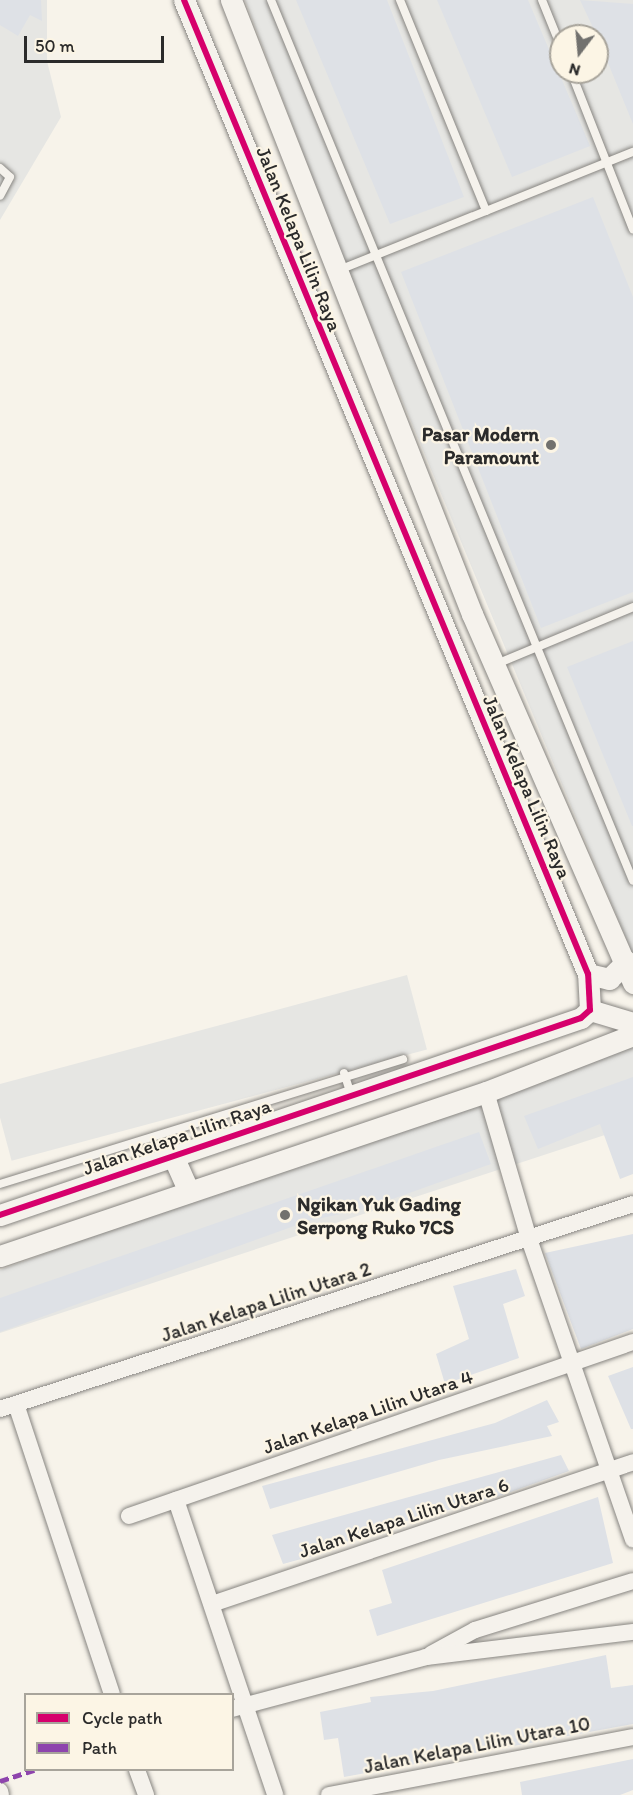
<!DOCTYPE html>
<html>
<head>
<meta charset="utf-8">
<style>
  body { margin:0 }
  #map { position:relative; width:633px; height:1795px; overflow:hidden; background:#f7f3ea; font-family:Itim,sans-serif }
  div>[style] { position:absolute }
  .built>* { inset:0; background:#e6e6e3; transform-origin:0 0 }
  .building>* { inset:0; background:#dee1e6 }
  .roads { filter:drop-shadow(0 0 2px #878581) drop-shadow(0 0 2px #878581) }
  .service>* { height:8px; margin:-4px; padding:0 4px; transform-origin:4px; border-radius:4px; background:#f5f2ec }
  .minor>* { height:16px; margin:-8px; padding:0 8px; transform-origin:8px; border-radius:8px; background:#f5f2ec }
  .tertiary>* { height:21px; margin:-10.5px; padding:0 10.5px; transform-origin:10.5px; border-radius:10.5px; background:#f5f2ec }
  .quiet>* { height:4.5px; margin-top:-2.25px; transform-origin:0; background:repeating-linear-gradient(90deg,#8e44ad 0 9px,transparent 0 13.5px) }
  .cycleway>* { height:6px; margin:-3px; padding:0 3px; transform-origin:3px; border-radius:3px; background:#d6006c }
  .dots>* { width:16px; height:16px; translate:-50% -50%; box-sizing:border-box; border:3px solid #fcf5e5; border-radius:50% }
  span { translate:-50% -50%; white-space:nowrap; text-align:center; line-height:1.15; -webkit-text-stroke:4.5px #fcf5e5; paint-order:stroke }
  .street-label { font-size:20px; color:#2b2b2b }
  .poi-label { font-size:20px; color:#2b2b2b; font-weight:700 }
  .right { translate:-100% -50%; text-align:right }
  .left { translate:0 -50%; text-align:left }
  .legend { position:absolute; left:24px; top:1693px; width:210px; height:78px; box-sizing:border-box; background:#fcf5e5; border:2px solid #a8a49b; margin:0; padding:8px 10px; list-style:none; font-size:18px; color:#2b2b2b }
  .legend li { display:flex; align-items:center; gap:12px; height:30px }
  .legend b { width:30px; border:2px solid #a8a49b }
  .north { position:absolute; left:549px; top:24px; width:60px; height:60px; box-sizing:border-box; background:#fcf5e5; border:2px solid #a8a49b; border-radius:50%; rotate:196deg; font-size:16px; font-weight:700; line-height:24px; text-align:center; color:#2b2b2b }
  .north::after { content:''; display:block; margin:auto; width:21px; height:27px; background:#72716e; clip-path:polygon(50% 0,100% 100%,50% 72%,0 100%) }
  .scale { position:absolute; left:24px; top:36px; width:140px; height:27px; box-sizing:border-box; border:3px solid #2b2b2b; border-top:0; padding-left:8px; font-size:18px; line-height:21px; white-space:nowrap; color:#2b2b2b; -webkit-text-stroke:4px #fcf5e5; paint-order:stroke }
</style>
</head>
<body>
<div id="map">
  <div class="built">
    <div style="clip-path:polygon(0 0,47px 0,47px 61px,61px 117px,0 220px)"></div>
    <div style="clip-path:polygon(evenodd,245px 0,633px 0,633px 955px,343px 258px,245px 0,561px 36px,597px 36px,597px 72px,561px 72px,561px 36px)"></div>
    <div style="left:407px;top:975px;width:77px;height:430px;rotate:75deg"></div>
    <div style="clip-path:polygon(633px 1041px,633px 1124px,617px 1131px,0 1333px,0 1270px)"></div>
  </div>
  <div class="building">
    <div style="clip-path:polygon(0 0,41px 0,42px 21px,30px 15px,18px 36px,0 25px)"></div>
    <div style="clip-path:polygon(296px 0,387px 0,464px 197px,390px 224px)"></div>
    <div style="clip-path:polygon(437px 0,528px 0,590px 146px,512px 177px)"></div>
    <div style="clip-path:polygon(580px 0,633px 4px,633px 124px,597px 36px)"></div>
    <div style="clip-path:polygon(593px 197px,633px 297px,633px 592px,541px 628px,401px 272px)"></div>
    <div style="clip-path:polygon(633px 641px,633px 826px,632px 826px,567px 667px)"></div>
    <div style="clip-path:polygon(633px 1077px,633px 1174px,620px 1179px,600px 1124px,538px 1149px,524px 1116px)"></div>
    <div style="clip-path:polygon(479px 1132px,491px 1164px,364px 1209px,308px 1221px,0 1332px,0 1298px)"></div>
    <div style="clip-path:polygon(633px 1234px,633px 1329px,581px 1349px,545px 1253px)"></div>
    <div style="clip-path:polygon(516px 1269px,525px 1296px,503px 1304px,519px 1358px,445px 1384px,436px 1354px,469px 1339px,453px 1286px)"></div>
    <div style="clip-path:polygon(633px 1367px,633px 1429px,631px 1429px,608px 1376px)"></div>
    <div style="clip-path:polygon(547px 1400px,559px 1422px,547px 1426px,552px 1436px,439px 1460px,270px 1509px,262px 1486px,495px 1423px)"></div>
    <div style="clip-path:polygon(561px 1455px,569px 1471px,491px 1499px,379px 1528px,316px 1555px,283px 1564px,272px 1535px)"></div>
    <div style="clip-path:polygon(598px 1497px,613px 1563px,377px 1636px,369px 1610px,392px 1603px,382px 1570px)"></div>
    <div style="clip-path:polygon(606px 1655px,611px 1688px,633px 1685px,633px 1724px,344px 1777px,338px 1738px,324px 1740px,320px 1712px,371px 1702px,370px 1697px,433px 1691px)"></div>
    <div style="clip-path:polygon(633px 1759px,633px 1790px,620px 1795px,522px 1795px,520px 1782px)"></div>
  </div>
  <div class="roads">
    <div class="service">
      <div style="left:271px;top:0;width:952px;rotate:67.66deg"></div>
      <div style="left:400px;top:0;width:228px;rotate:67.8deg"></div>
      <div style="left:542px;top:0;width:51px;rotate:68deg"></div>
      <div style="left:571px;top:72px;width:169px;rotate:68.5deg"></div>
      <div style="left:0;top:168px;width:13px;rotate:42deg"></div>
      <div style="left:10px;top:177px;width:21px;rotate:118deg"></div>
      <div style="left:339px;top:270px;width:317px;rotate:-21.9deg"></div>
      <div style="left:494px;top:665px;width:151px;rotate:-22.6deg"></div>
      <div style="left:344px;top:1073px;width:23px;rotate:72deg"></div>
      <div style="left:0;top:1184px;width:422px;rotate:-17.2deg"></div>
    </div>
    <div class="minor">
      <div style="left:486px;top:1092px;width:153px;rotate:73.7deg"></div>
      <div style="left:529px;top:1239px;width:318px;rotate:70.9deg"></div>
      <div style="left:16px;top:1404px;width:305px;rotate:71.7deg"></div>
      <div style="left:0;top:1409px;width:665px;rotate:-17.94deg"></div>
      <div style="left:176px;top:1500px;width:311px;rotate:71.4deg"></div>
      <div style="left:129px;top:1516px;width:533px;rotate:-19.05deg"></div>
      <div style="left:212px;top:1604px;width:444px;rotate:-18.6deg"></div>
      <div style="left:431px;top:1654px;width:50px;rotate:-28.6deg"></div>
      <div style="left:475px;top:1630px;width:165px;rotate:-17.2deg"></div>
      <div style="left:232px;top:1709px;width:201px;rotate:-15deg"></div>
      <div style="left:426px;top:1657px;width:209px;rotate:-6.9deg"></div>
      <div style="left:137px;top:1770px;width:27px;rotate:70deg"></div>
      <div style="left:0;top:1791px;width:4px;rotate:76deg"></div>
      <div style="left:329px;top:1795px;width:309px;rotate:-10.8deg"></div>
    </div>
    <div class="tertiary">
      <div style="left:231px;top:0;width:660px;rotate:68.57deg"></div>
      <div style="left:472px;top:614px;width:403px;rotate:66.4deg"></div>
      <div style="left:588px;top:974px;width:22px;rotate:13deg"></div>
      <div style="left:609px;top:979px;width:25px;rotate:-45deg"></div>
      <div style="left:590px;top:1010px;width:45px;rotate:16.8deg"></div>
      <div style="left:173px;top:1156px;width:39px;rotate:66deg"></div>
      <div style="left:0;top:1215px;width:613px;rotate:-18.73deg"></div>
      <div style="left:581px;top:1018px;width:12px;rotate:-42deg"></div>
      <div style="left:590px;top:1010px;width:36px;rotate:-93deg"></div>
      <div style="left:588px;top:974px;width:1054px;rotate:-112.53deg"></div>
      <div style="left:0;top:1256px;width:513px;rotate:-18.65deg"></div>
      <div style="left:486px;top:1092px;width:158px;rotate:-21.2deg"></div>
    </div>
  </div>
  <div class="quiet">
    <div style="left:0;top:1781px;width:36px;rotate:-18deg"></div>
  </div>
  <div class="cycleway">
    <div style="left:0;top:1215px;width:613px;rotate:-18.73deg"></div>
    <div style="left:581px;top:1018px;width:12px;rotate:-42deg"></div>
    <div style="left:590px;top:1010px;width:36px;rotate:-93deg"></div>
    <div style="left:588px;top:974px;width:1054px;rotate:-112.53deg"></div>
  </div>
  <div class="dots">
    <div style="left:551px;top:445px;background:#72716e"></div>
    <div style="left:285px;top:1215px;background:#72716e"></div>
  </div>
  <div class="street-label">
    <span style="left:299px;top:239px;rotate:68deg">Jalan Kelapa Lilin Raya</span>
    <span style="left:527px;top:787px;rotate:67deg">Jalan Kelapa Lilin Raya</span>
    <span style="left:177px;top:1137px;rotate:-19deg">Jalan Kelapa Lilin Raya</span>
    <span style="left:266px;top:1302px;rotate:-18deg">Jalan Kelapa Lilin Utara 2</span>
    <span style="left:368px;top:1412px;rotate:-19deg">Jalan Kelapa Lilin Utara 4</span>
    <span style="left:404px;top:1518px;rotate:-18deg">Jalan Kelapa Lilin Utara 6</span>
    <span style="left:477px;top:1745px;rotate:-11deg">Jalan Kelapa Lilin Utara 10</span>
  </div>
  <div class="poi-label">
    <span class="right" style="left:539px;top:446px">Pasar Modern<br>Paramount</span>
    <span class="left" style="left:297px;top:1216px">Ngikan Yuk Gading<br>Serpong Ruko 7CS</span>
  </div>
  <ul class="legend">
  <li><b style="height:8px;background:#d6006c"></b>Cycle path</li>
  <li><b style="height:8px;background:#8e44ad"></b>Path</li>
  </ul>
  <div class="north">N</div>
  <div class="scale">50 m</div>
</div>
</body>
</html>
